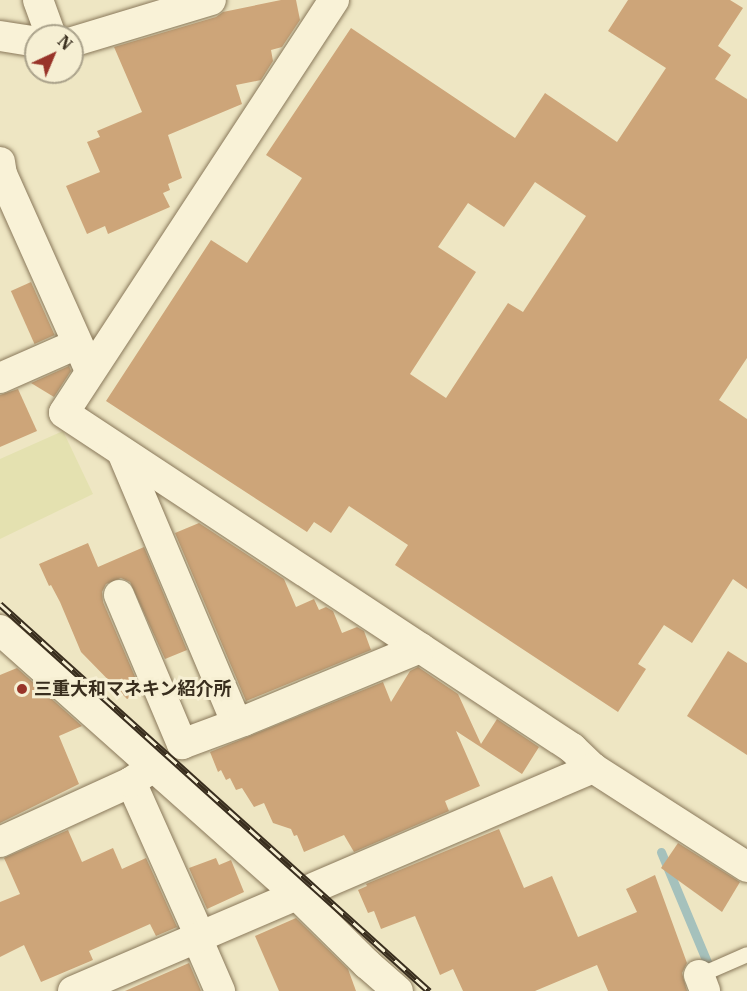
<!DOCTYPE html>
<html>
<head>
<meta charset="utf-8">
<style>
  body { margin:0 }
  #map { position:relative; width:747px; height:991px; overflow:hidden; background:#eee6c3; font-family:"IBM Plex Serif","Noto Sans JP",serif }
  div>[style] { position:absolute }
  .farmland>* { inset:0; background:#e4e1b0 }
  .stream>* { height:9px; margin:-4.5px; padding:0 4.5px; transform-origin:4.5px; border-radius:4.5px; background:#a5c1bc }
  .building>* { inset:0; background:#cda579; transform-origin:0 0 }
  .roads { filter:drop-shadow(0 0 2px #89785a) drop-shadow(0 0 2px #89785a) }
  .lane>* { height:15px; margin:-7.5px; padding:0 7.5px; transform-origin:7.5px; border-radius:7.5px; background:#f9f2d7 }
  .street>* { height:30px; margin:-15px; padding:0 15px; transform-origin:15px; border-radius:15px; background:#f9f2d7 }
  .rail>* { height:7px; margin-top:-3.5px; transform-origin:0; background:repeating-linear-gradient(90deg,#f6efd3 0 14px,#392e1e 0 28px); box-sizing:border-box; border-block:2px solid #392e1e }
  .dots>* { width:16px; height:16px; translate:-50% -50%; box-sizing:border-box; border:3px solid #f6efd3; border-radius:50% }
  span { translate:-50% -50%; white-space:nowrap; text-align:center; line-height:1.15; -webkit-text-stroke:6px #f6efd3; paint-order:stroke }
  .poi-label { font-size:18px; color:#392e1e; font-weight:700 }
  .left { translate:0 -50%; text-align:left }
  .north { position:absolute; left:24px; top:24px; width:60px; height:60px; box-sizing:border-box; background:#f6efd3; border:2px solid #aaa28b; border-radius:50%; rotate:44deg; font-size:16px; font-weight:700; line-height:24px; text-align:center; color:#392e1e }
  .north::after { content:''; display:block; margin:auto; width:21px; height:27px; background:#983429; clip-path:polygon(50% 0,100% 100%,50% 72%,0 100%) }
</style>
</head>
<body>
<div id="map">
  <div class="farmland">
    <div style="clip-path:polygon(63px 431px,93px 494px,0 539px,0 459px)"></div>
  </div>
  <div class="stream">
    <div style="left:661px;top:852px;width:132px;rotate:67.3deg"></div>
  </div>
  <div class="building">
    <div style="clip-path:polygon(281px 0,296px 0,300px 20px,282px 47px,271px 50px,273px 61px,261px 80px,236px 85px,242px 104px,168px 135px,182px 178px,168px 184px,170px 190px,163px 193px,170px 207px,108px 234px,105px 226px,87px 234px,66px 186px,100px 172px,87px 142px,100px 137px,97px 131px,142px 112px,114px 47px,216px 17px,223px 12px)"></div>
    <div style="clip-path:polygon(evenodd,628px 0,730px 0,743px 8px,718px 46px,731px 55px,715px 79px,747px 99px,747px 358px,719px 400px,747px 419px,747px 589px,733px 579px,692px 643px,664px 625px,638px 664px,646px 669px,618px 712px,395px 565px,408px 545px,349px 506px,331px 533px,314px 522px,307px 532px,106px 401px,211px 240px,247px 263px,302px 178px,266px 155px,351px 28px,515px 138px,545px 93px,617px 142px,666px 68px,608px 31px,628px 0,535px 182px,586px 216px,523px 312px,508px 303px,446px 398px,410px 374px,476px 272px,438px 247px,468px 203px,504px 227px,535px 182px)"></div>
    <div style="left:31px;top:282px;width:58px;height:22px;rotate:66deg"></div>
    <div style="clip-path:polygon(69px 366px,71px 371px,54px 397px,31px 383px)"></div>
    <div style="clip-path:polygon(18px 389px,37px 431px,0 447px,0 395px)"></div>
    <div style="clip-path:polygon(199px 523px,284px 579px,296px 607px,314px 599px,319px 610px,326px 607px,333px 611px,342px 633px,357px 627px,364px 631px,371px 650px,246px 701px,175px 533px)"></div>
    <div style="clip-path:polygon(88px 543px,98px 567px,144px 547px,187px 650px,165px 659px,130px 582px,121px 578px,106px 584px,102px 592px,103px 602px,142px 693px,127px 699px,81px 652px,60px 602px,51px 585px,49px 586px,39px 564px)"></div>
    <div style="clip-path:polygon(728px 651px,747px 663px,747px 755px,687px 716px)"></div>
    <div style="clip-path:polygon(418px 667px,458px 694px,481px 744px,497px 719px,539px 747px,522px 774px,456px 731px,480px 786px,445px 801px,449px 811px,354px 852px,344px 835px,304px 852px,297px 835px,294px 836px,291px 829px,273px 823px,264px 803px,254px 807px,242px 788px,236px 790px,230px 778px,226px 780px,221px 770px,218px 772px,210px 752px,383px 682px,391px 702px,410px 671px)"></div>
    <div style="clip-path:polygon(17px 668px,82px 726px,59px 736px,79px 784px,0 823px,0 675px)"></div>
    <div style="clip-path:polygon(499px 829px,524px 888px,552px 876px,578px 937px,637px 912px,626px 889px,655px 875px,687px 963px,682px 973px,687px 991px,608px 991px,597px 965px,535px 991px,463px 991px,453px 969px,440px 975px,415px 916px,381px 929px,374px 911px,368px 913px,358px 890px,367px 886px,366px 884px)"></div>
    <div style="clip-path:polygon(68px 830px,82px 862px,113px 848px,122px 869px,146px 858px,177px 927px,156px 936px,150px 924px,89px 951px,93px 960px,41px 982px,24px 945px,0 957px,0 902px,20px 894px,4px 858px)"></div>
    <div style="clip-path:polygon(678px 843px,740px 882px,722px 912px,661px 868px)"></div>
    <div style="clip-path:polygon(216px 858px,219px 865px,231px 860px,244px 892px,207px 909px,189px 868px)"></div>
    <div style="clip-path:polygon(296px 918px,348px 969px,356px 991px,279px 991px,255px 936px)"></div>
    <div style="clip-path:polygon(189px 963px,201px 991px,125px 991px)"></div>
  </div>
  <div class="roads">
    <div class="lane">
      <div style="left:699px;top:975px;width:52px;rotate:-23.6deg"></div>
    </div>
    <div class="street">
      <div style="left:38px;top:0;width:38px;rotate:70deg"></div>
      <div style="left:334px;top:0;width:493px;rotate:123.2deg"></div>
      <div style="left:64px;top:413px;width:609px;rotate:33.4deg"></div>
      <div style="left:572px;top:748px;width:29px;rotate:44deg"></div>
      <div style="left:593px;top:768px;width:183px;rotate:32.7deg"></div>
      <div style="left:0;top:36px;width:36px;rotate:9deg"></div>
      <div style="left:72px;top:42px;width:145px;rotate:-16.8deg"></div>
      <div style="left:0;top:162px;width:12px;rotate:81deg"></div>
      <div style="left:2px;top:174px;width:216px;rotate:65.9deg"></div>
      <div style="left:0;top:378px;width:84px;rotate:-23.8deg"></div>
      <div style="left:122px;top:452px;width:293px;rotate:67.1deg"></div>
      <div style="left:119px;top:595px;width:162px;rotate:67.1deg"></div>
      <div style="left:182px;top:744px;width:66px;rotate:-20.4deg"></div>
      <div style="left:244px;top:721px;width:191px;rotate:-22.5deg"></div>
      <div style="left:0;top:630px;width:397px;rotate:41.7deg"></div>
      <div style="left:296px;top:894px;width:100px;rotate:44.6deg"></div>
      <div style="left:367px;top:964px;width:41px;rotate:41.1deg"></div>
      <div style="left:131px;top:782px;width:169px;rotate:65.9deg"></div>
      <div style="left:0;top:842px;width:144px;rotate:-24.6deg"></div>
      <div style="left:131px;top:782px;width:27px;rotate:-34deg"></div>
      <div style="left:197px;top:938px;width:58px;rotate:66.5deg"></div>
      <div style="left:699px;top:975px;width:17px;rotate:69deg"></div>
      <div style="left:73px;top:991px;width:566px;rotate:-23.21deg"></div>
    </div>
  </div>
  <div class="rail">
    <div style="left:0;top:604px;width:578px;rotate:42.05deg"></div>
  </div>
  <div class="dots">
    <div style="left:22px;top:689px;background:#983429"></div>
  </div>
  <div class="poi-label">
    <span class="left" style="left:34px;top:689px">三重大和マネキン紹介所</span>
  </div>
  <div class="north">N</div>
</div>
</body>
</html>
